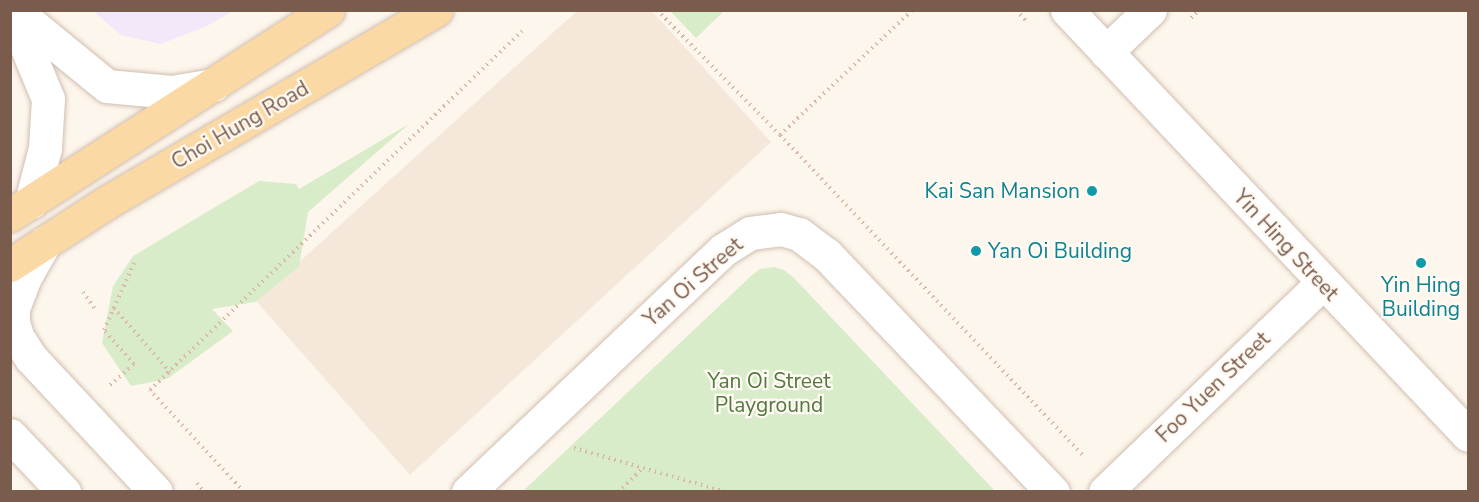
<!DOCTYPE html>
<html>
<head>
<meta charset="utf-8">
<style>
  body { margin:0 }
  #map { position:relative; width:1479px; height:502px; overflow:hidden; background:#fdf6ec; font-family:"Nunito Sans",sans-serif }
  div>[style] { position:absolute }
  .residential>* { inset:0; background:#f5e8da }
  .education>* { inset:0; background:#f3e8fa }
  .green>* { inset:0; background:#d8ecc9 }
  .path>* { height:4px; margin-top:-2px; transform-origin:0; background:repeating-linear-gradient(90deg,#d9b8a5 0 1.5px,transparent 0 6px) }
  .roads { filter:drop-shadow(0 0 2px #d1beb0) drop-shadow(0 0 2px #d1beb0) }
  .minor>* { height:33px; margin:-16.5px; padding:0 16.5px; transform-origin:16.5px; border-radius:16.5px; background:#fff }
  .tertiary>* { height:33px; margin:-16.5px; padding:0 16.5px; transform-origin:16.5px; border-radius:16.5px; background:#fff }
  .primary>* { height:33px; margin:-16.5px; padding:0 16.5px; transform-origin:16.5px; border-radius:16.5px; background:#fbd9a5 }
  .dots>* { width:16px; height:16px; translate:-50% -50%; box-sizing:border-box; border:3px solid #fffaf3; border-radius:50% }
  span { translate:-50% -50%; white-space:nowrap; text-align:center; line-height:1.15; -webkit-text-stroke:4.5px #fffaf3; paint-order:stroke }
  .street-label { font-size:21px; color:#7a5c4d }
  .culture-label { font-size:21px; color:#0d838f }
  .right { translate:-100% -50%; text-align:right }
  .left { translate:0 -50%; text-align:left }
  .park-label { font-size:21px; color:#537a41 }
  .frame { position:absolute; inset:0; border:12px solid #7a5c4d; pointer-events:none }
</style>
</head>
<body>
<div id="map">
  <div class="residential">
    <div style="clip-path:polygon(577px 11px,652px 11px,771px 142px,410px 475px,256px 301px)"></div>
  </div>
  <div class="education">
    <div style="clip-path:polygon(93px 11px,233px 11px,207px 26px,161px 44px,121px 35px)"></div>
  </div>
  <div class="green">
    <div style="clip-path:polygon(670px 11px,724px 11px,696px 38px)"></div>
    <div style="clip-path:polygon(409px 124px,308px 212px,299px 267px,255px 302px,212px 309px,233px 331px,167px 379px,131px 386px,102px 343px,113px 286px,133px 256px,259px 181px,296px 184px,299px 189px)"></div>
    <div style="clip-path:polygon(774px 267px,784px 270px,794px 278px,995px 491px,523px 491px,751px 276px,760px 269px)"></div>
  </div>
  <div class="path">
    <div style="left:657px;top:10px;width:175px;rotate:45.5deg"></div>
    <div style="left:780px;top:135px;width:442px;rotate:46.6deg"></div>
    <div style="left:1016px;top:10px;width:16px;rotate:47deg"></div>
    <div style="left:1468px;top:10px;width:1px;rotate:90deg"></div>
    <div style="left:1191px;top:18px;width:11px;rotate:-45deg"></div>
    <div style="left:780px;top:135px;width:182px;rotate:-43.4deg"></div>
    <div style="left:83px;top:292px;width:24px;rotate:55deg"></div>
    <div style="left:114px;top:308px;width:85px;rotate:48.8deg"></div>
    <div style="left:110px;top:385px;width:32px;rotate:-41deg"></div>
    <div style="left:134px;top:364px;width:45px;rotate:-131.4deg"></div>
    <div style="left:104px;top:330px;width:76px;rotate:-65.8deg"></div>
    <div style="left:574px;top:448px;width:158px;rotate:16.1deg"></div>
    <div style="left:197px;top:483px;width:11px;rotate:52deg"></div>
    <div style="left:244px;top:492px;width:139px;rotate:-132.7deg"></div>
    <div style="left:150px;top:390px;width:517px;rotate:-43.98deg"></div>
    <div style="left:618px;top:492px;width:33px;rotate:-44deg"></div>
  </div>
  <div class="roads">
    <div class="minor">
      <div style="left:1067px;top:10px;width:584px;rotate:46.66deg"></div>
      <div style="left:1106px;top:52px;width:61px;rotate:-43.7deg"></div>
      <div style="left:45px;top:242px;width:40px;rotate:119.7deg"></div>
      <div style="left:25px;top:277px;width:34px;rotate:111deg"></div>
      <div style="left:13px;top:309px;width:13px;rotate:90deg"></div>
      <div style="left:13px;top:322px;width:15px;rotate:74deg"></div>
      <div style="left:17px;top:336px;width:26px;rotate:58deg"></div>
      <div style="left:31px;top:358px;width:183px;rotate:47deg"></div>
      <div style="left:10px;top:435px;width:79px;rotate:46.5deg"></div>
      <div style="left:468px;top:492px;width:352px;rotate:-43.5deg"></div>
      <div style="left:723px;top:250px;width:32px;rotate:-32deg"></div>
      <div style="left:750px;top:233px;width:31px;rotate:-7deg"></div>
      <div style="left:781px;top:229px;width:19px;rotate:16deg"></div>
      <div style="left:799px;top:234px;width:34px;rotate:37deg"></div>
      <div style="left:826px;top:254px;width:329px;rotate:46.4deg"></div>
      <div style="left:1105px;top:492px;width:301px;rotate:-43.9deg"></div>
    </div>
    <div class="tertiary">
      <div style="left:11px;top:10px;width:96px;rotate:67.4deg"></div>
      <div style="left:48px;top:99px;width:49px;rotate:93.5deg"></div>
      <div style="left:45px;top:148px;width:56px;rotate:104.5deg"></div>
      <div style="left:14px;top:10px;width:120px;rotate:39.3deg"></div>
      <div style="left:107px;top:86px;width:65px;rotate:5.3deg"></div>
      <div style="left:172px;top:92px;width:42px;rotate:-9.7deg"></div>
    </div>
    <div class="primary">
      <div style="left:10px;top:215px;width:378px;rotate:-32.8deg"></div>
      <div style="left:10px;top:265px;width:118px;rotate:-32.9deg"></div>
      <div style="left:109px;top:201px;width:379px;rotate:-30.3deg"></div>
    </div>
  </div>
  <div class="dots">
    <div style="left:1092px;top:191px;background:#0f9aa8"></div>
    <div style="left:976px;top:251px;background:#0f9aa8"></div>
    <div style="left:1421px;top:263px;background:#0f9aa8"></div>
  </div>
  <div class="street-label">
    <span style="left:240px;top:125px;rotate:-30deg">Choi Hung Road</span>
    <span style="left:1286px;top:245px;rotate:47deg">Yin Hing Street</span>
    <span style="left:693px;top:282px;rotate:-41deg">Yan Oi Street</span>
    <span style="left:1213px;top:387px;rotate:-44deg">Foo Yuen Street</span>
  </div>
  <div class="culture-label">
    <span class="right" style="left:1080px;top:191px">Kai San Mansion</span>
    <span class="left" style="left:988px;top:251px">Yan Oi Building</span>
    <span style="left:1421px;top:297px">Yin Hing<br>Building</span>
  </div>
  <div class="park-label">
    <span style="left:769px;top:393px">Yan Oi Street<br>Playground</span>
  </div>
  <div class="frame"></div>
</div>
</body>
</html>
